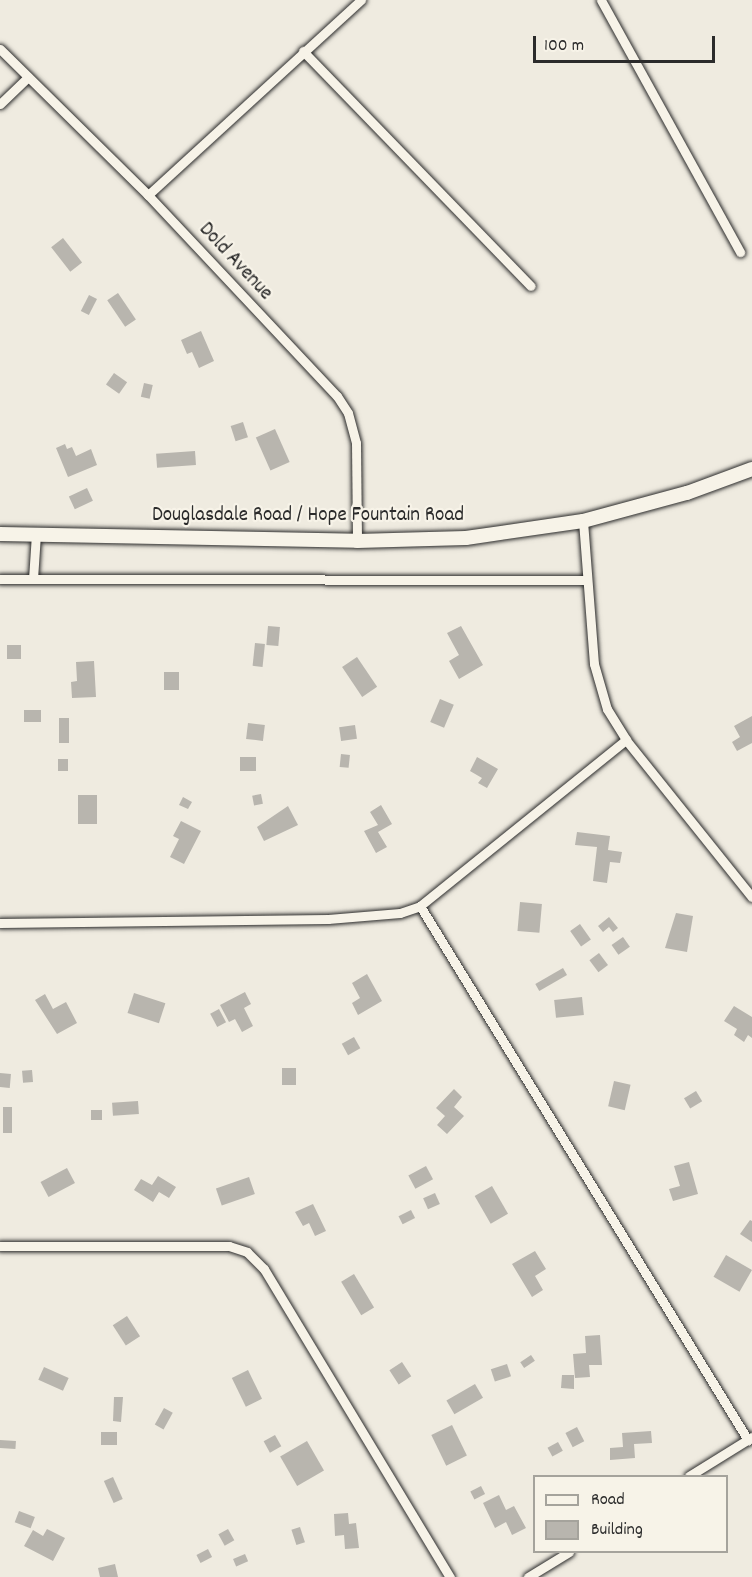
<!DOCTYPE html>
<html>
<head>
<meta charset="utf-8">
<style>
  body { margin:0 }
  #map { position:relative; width:752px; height:1577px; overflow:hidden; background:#efebe0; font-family:Dekko,sans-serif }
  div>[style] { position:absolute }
  .building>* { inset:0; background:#b8b5ae; transform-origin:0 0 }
  .roads { filter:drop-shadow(0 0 2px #2b2b2b) drop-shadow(0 0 2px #2b2b2b) }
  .minor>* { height:9px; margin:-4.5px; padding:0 4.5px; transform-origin:4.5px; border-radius:4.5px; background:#f7f3e8 }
  .secondary>* { height:14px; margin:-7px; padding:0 7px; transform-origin:7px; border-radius:7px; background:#f7f3e8 }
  span { translate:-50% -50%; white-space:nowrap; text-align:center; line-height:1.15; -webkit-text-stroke:4.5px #f7f3e8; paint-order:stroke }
  .street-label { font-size:21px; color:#2b2b2b }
  .legend { position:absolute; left:533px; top:1475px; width:195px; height:78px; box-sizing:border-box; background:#f7f3e8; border:2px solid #a5a39c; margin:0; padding:8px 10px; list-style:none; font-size:18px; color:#2b2b2b }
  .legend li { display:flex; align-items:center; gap:12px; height:30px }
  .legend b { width:30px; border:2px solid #a5a39c }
  .scale { position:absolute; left:533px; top:36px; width:182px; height:27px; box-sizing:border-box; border:3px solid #2b2b2b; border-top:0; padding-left:8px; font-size:18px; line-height:21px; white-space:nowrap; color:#2b2b2b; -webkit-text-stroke:4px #f7f3e8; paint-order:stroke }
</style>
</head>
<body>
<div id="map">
  <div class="building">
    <div style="left:63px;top:238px;width:31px;height:15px;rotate:52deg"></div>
    <div style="left:118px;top:293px;width:32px;height:13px;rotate:56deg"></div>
    <div style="left:89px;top:295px;width:9px;height:18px;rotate:27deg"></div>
    <div style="clip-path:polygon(201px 331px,214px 361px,199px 368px,192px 352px,187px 354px,181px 340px)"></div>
    <div style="left:114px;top:373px;width:16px;height:14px;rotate:35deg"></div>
    <div style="left:144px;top:383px;width:9px;height:14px;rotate:13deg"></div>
    <div style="left:243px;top:422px;width:16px;height:13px;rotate:72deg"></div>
    <div style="left:275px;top:429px;width:36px;height:21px;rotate:66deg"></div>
    <div style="clip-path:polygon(65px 444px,67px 449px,72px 447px,76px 456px,91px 449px,97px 465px,68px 477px,56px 448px)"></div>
    <div style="left:195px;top:451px;width:14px;height:39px;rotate:86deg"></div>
    <div style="left:87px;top:488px;width:14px;height:20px;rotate:65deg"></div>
    <div style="left:268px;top:626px;width:12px;height:19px;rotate:5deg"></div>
    <div style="clip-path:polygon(461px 626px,483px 665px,459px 679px,449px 661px,459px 655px,447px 633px)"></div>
    <div style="left:255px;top:643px;width:10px;height:23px;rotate:6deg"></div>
    <div style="left:7px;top:645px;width:14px;height:14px"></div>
    <div style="left:357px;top:657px;width:36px;height:18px;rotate:56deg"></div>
    <div style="clip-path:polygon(94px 661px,96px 697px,72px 698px,71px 682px,77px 681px,76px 662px)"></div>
    <div style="left:164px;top:672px;width:15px;height:18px"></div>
    <div style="left:440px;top:699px;width:15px;height:25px;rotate:23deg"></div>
    <div style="left:24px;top:710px;width:17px;height:12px"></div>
    <div style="clip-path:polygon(752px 716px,752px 743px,737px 751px,732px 742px,740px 737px,734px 726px)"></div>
    <div style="left:59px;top:718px;width:10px;height:25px"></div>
    <div style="left:248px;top:723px;width:17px;height:16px;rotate:7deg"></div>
    <div style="left:355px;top:725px;width:14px;height:16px;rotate:82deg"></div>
    <div style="left:341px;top:754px;width:9px;height:13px;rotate:6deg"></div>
    <div style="left:240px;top:757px;width:16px;height:14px"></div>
    <div style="clip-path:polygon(477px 757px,498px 769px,487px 788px,478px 783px,482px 778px,470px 771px)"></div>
    <div style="left:58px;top:759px;width:10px;height:12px"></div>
    <div style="left:261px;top:794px;width:10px;height:9px;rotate:79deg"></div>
    <div style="left:78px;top:795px;width:19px;height:29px"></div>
    <div style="clip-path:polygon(183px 797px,192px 802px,188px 809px,179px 805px)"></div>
    <div style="clip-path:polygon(381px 805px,392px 824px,378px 832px,387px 847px,376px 853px,364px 831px,378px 825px,370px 812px)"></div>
    <div style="clip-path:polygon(288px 806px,298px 825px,264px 841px,257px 827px)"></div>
    <div style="clip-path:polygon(181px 821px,201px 831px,184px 864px,170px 857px,179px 839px,173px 836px)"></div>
    <div style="clip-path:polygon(577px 832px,610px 836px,608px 850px,622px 852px,620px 863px,610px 862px,607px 883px,593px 881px,597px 847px,575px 845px)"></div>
    <div style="left:520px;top:902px;width:22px;height:29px;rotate:5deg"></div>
    <div style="clip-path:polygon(676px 913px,693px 916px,687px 952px,665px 948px)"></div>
    <div style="clip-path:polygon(609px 917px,618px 928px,613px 932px,609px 927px,603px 932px,598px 926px)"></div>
    <div style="left:580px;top:924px;width:19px;height:12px;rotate:55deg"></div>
    <div style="left:623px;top:937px;width:12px;height:14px;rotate:55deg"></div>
    <div style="left:599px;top:953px;width:15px;height:12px;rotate:53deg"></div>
    <div style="left:563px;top:968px;width:8px;height:32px;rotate:60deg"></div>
    <div style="clip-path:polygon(367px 974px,382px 1001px,358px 1015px,352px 1003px,360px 998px,352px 983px)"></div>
    <div style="clip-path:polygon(245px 992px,251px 1004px,244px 1008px,253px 1026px,242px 1032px,235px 1019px,229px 1022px,220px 1005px)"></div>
    <div style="left:134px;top:993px;width:33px;height:21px;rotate:18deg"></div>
    <div style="clip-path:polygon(45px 994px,53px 1009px,66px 1002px,77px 1023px,57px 1034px,35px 1000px)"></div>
    <div style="left:582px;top:997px;width:18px;height:28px;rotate:84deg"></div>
    <div style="clip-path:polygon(734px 1006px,752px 1017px,752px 1038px,748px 1035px,744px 1042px,734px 1035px,737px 1029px,724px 1021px)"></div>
    <div style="left:219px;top:1009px;width:15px;height:10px;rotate:62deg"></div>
    <div style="left:354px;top:1037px;width:13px;height:14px;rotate:61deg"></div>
    <div style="left:282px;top:1068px;width:14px;height:17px"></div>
    <div style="left:32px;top:1070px;width:12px;height:10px;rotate:85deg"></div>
    <div style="left:0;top:1073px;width:11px;height:14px;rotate:5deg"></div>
    <div style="left:614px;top:1081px;width:17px;height:26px;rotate:13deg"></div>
    <div style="clip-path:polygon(454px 1089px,462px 1097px,454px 1107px,464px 1116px,447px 1134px,437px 1125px,445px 1116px,436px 1108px)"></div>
    <div style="left:696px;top:1091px;width:12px;height:14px;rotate:59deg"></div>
    <div style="left:138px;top:1101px;width:13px;height:26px;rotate:86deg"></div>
    <div style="left:3px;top:1107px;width:9px;height:26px"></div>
    <div style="left:91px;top:1110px;width:11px;height:10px"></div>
    <div style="clip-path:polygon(689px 1162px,698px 1194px,673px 1201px,669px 1189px,680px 1186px,674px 1166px)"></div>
    <div style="left:426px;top:1166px;width:15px;height:20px;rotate:62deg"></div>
    <div style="left:67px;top:1168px;width:17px;height:30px;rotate:62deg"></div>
    <div style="clip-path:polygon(158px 1176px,176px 1187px,169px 1198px,159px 1192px,153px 1202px,134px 1190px,141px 1179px,152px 1185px)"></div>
    <div style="left:249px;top:1177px;width:18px;height:35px;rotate:71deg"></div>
    <div style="left:492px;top:1186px;width:32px;height:20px;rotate:60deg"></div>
    <div style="left:435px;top:1193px;width:12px;height:13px;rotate:66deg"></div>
    <div style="clip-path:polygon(313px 1204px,326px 1231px,315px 1236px,309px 1223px,303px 1226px,295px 1212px)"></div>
    <div style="left:411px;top:1210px;width:9px;height:14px;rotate:63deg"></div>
    <div style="clip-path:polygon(750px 1220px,752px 1221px,752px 1242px,740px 1234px)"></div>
    <div style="clip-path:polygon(535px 1251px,546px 1269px,535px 1276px,543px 1290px,532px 1297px,512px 1264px)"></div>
    <div style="left:726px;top:1255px;width:30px;height:25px;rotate:30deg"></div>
    <div style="left:354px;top:1274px;width:39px;height:15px;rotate:59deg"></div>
    <div style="left:127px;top:1316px;width:24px;height:17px;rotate:57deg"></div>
    <div style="clip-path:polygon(600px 1335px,602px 1365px,589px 1365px,590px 1377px,575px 1378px,573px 1354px,586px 1353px,585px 1336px)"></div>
    <div style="left:531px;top:1355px;width:7px;height:13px;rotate:56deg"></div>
    <div style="left:402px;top:1362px;width:17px;height:15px;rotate:57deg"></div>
    <div style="left:507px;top:1364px;width:13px;height:17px;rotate:72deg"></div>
    <div style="left:44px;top:1367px;width:27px;height:14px;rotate:24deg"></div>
    <div style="left:248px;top:1370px;width:32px;height:18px;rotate:64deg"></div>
    <div style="clip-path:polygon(562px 1375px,574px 1375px,574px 1389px,561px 1388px)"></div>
    <div style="left:475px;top:1384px;width:16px;height:33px;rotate:60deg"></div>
    <div style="clip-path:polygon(114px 1397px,123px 1397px,121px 1422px,113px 1421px)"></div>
    <div style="left:164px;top:1408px;width:10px;height:19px;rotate:29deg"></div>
    <div style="left:452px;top:1425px;width:34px;height:23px;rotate:64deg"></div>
    <div style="left:577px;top:1427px;width:16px;height:13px;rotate:63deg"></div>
    <div style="clip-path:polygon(651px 1431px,652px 1443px,634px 1444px,635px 1458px,610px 1460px,610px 1448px,623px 1447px,622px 1433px)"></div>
    <div style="left:117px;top:1432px;width:13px;height:16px;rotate:90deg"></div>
    <div style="left:275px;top:1435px;width:13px;height:13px;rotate:61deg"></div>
    <div style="left:0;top:1440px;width:16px;height:8px;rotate:4deg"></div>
    <div style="left:307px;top:1441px;width:34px;height:31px;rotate:60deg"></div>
    <div style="left:558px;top:1442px;width:10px;height:12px;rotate:61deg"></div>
    <div style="left:113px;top:1477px;width:24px;height:10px;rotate:66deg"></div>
    <div style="left:481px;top:1486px;width:9px;height:12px;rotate:63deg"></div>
    <div style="clip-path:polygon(499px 1495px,506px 1510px,514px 1506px,526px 1528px,512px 1535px,506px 1522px,495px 1528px,483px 1503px)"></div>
    <div style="left:19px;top:1511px;width:17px;height:12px;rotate:21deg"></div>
    <div style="clip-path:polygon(348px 1513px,349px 1524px,356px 1523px,359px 1548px,345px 1549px,344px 1535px,335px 1536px,334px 1514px)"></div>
    <div style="left:300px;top:1527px;width:16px;height:9px;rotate:72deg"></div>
    <div style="clip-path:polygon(47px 1529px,65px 1538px,53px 1561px,24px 1546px,33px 1530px,43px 1536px)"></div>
    <div style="left:228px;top:1529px;width:13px;height:11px;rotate:61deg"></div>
    <div style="left:208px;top:1549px;width:9px;height:13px;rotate:63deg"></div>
    <div style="left:245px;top:1554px;width:8px;height:13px;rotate:67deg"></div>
    <div style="clip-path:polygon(115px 1564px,118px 1577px,100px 1577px,98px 1568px)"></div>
  </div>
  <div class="roads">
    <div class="minor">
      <div style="left:601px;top:0;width:288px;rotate:61.1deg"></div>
      <div style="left:0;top:49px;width:208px;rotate:44.6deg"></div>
      <div style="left:148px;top:195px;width:276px;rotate:46.8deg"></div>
      <div style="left:337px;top:396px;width:20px;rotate:57deg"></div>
      <div style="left:348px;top:413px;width:31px;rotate:75deg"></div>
      <div style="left:356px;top:443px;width:98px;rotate:89.4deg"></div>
      <div style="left:303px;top:51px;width:327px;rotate:45.9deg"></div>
      <div style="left:0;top:104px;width:39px;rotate:-44deg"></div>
      <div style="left:148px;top:195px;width:289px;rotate:-42.5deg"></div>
      <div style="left:583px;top:521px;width:143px;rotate:85.6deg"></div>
      <div style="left:594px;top:664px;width:47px;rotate:73.9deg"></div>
      <div style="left:607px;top:709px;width:36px;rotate:58deg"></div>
      <div style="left:626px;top:740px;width:201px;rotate:51.3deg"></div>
      <div style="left:0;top:579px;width:33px"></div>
      <div style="left:33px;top:579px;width:45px;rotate:-86.2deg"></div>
      <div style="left:33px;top:579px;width:553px;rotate:0.1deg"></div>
      <div style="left:420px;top:906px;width:627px;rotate:58.44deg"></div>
      <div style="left:0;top:923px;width:328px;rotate:-0.7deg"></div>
      <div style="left:328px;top:919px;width:72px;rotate:-4.8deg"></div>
      <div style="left:400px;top:913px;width:21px;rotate:-19deg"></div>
      <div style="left:420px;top:906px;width:265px;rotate:-38.9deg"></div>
      <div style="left:0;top:1246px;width:229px"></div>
      <div style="left:229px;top:1246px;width:19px;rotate:18deg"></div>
      <div style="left:247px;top:1252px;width:24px;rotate:45deg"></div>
      <div style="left:264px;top:1269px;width:360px;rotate:58.9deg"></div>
      <div style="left:689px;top:1476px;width:74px;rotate:-31.8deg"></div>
      <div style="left:528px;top:1577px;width:48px;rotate:-31.4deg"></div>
    </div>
    <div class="secondary">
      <div style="left:0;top:534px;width:357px;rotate:1.1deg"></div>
      <div style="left:357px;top:541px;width:109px;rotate:-1.6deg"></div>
      <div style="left:466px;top:538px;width:118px;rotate:-8.3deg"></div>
      <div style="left:583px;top:521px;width:108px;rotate:-15.1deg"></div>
      <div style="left:687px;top:493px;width:69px;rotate:-20.3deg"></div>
    </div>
  </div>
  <div class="street-label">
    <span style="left:235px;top:262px;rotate:47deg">Dold Avenue</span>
    <span style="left:308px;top:516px">Douglasdale Road / Hope Fountain Road</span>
  </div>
  <ul class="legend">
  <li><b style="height:8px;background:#f7f3e8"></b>Road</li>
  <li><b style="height:16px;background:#b8b5ae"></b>Building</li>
  </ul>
  <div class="scale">100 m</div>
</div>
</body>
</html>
